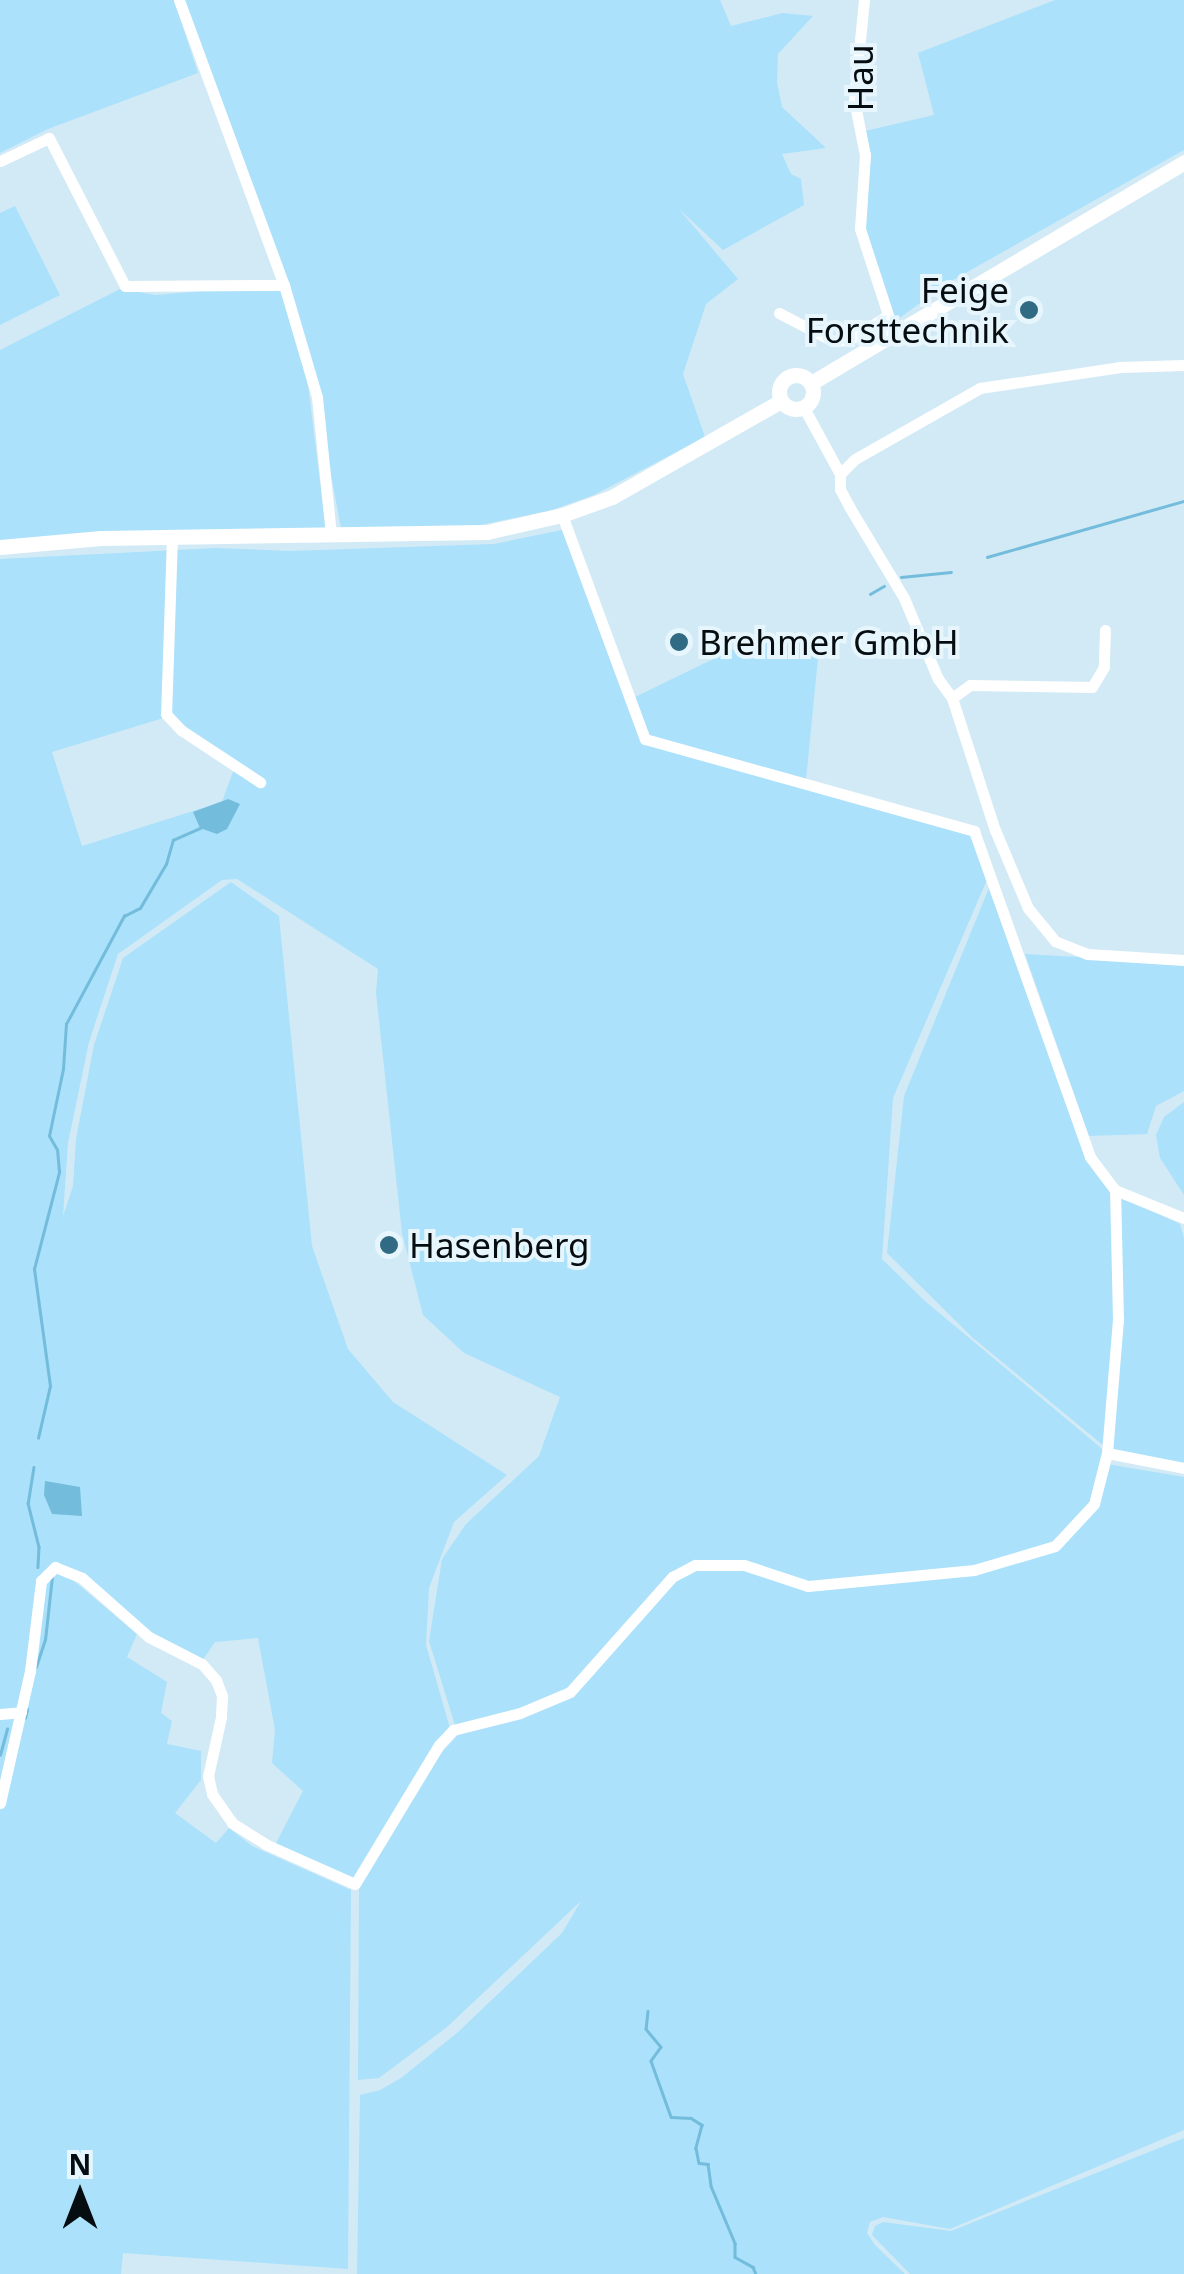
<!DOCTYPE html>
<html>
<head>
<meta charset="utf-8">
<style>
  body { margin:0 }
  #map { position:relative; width:1184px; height:2274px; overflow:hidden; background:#d2eaf6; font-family:"Noto Sans",sans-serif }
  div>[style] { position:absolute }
  .green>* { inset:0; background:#abe1fa }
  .water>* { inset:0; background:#73bcdc }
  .stream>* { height:2.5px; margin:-1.25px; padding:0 1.25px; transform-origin:1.25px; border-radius:1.25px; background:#73bcdc }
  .minor>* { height:11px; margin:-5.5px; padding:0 5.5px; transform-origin:5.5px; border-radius:5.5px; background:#fff }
  .secondary>* { height:15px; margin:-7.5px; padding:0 7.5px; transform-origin:7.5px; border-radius:7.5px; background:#fff }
  .secondary>.ring { margin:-7.5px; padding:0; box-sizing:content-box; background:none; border:15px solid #fff; border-radius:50% }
  .dots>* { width:28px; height:28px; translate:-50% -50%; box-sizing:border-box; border:5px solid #e7f6fd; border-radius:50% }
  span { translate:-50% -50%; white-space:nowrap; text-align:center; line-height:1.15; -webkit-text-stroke:8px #e7f6fd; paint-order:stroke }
  .street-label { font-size:35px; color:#060d11 }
  .poi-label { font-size:35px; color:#060d11 }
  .right { translate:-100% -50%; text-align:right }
  .left { translate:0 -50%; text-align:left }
  .north { position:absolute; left:30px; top:2144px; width:100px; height:100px; -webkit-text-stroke:8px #e7f6fd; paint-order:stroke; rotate:0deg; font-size:28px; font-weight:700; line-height:40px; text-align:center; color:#060d11 }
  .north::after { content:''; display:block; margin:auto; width:35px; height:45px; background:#060d11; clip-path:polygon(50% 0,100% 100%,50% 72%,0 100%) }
</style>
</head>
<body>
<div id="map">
  <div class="green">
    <div style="clip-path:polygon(0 0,174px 0,198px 73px,48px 129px,0 153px)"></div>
    <div style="clip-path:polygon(180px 0,720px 0,731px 26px,783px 13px,813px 16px,778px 54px,777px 82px,782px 107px,826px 148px,782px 154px,791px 174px,801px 179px,804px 205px,723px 250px,679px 209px,738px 279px,706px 304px,683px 374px,705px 437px,594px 495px,552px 510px,480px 525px,341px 528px,310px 363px)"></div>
    <div style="clip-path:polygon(1055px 0,1184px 0,1184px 150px,946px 284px,901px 317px,893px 316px,865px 230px,871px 155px,865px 131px,934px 115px,918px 53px)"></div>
    <div style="clip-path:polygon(15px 206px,60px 295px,0 325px,0 213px)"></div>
    <div style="clip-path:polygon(237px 288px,281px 291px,306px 368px,326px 531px,0 541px,0 350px,120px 289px,156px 295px)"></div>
    <div style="clip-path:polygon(evenodd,562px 530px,633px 698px,740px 646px,820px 638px,806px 780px,974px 831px,989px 875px,893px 1098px,882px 1259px,925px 1301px,1107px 1453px,1107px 1464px,1184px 1477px,1184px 2130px,950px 2229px,883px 2217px,870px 2222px,867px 2233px,875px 2245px,905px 2274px,357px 2274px,360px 2095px,380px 2090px,401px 2078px,457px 2033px,562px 1933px,581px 1901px,447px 2027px,379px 2078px,358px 2080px,359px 1888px,442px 1752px,458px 1735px,429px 1641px,442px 1559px,466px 1524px,539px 1456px,560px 1397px,464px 1353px,423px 1315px,402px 1233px,376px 993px,378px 969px,237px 879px,222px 880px,118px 954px,89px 1042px,68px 1143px,63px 1216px,73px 1186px,76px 1139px,94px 1045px,123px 958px,231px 882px,279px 916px,312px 1246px,348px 1349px,393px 1402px,507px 1475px,454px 1522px,429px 1588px,426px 1645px,450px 1728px,353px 1880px,275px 1845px,303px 1791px,272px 1763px,275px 1730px,258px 1638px,215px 1642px,202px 1661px,150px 1634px,107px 1594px,68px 1576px,137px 1634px,127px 1657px,167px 1682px,161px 1713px,172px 1721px,167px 1744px,201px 1751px,201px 1780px,175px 1813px,216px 1843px,229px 1828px,252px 1846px,351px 1890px,348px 2269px,123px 2253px,121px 2274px,0 2274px,0 559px,216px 548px,290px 551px,494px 544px,562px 530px,170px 716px,234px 769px,222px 802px,82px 846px,52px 752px,170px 716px)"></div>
    <div style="clip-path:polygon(989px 888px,1088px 1161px,1112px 1192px,1115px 1322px,1104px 1446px,973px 1338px,887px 1253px,904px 1096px)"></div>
    <div style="clip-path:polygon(1025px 954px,1184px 963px,1184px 1091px,1156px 1106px,1147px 1134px,1089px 1136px)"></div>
    <div style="clip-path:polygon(1184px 1102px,1184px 1195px,1160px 1158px,1156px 1135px,1164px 1117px)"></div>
    <div style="clip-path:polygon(1119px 1196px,1180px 1224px,1184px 1238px,1184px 1465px,1111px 1449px)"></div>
    <div style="clip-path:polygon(1184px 2138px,1184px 2274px,910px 2274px,872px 2235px,875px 2226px,883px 2222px,951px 2231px)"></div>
  </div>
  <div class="water">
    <div style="clip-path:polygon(228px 799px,240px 804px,227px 829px,217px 834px,200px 828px,193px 812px)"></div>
    <div style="clip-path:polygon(45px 1481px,80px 1487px,82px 1516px,52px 1514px,44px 1495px)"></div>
  </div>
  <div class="stream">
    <div style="left:987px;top:557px;width:205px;rotate:-15.9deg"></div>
    <div style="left:901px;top:577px;width:50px;rotate:-5.7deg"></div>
    <div style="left:870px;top:594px;width:16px;rotate:-30deg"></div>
    <div style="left:38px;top:1438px;width:53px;rotate:-77deg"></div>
    <div style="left:50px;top:1386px;width:118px;rotate:-97.8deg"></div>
    <div style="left:34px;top:1269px;width:100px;rotate:-75.5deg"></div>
    <div style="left:59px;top:1172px;width:22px;rotate:-95deg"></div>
    <div style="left:57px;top:1150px;width:16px;rotate:-120deg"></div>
    <div style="left:49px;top:1136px;width:68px;rotate:-78.2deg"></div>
    <div style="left:63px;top:1069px;width:45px;rotate:-86.2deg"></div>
    <div style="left:66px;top:1024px;width:123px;rotate:-61.8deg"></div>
    <div style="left:124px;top:916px;width:18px;rotate:-27deg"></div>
    <div style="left:140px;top:908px;width:51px;rotate:-59.4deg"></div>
    <div style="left:166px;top:864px;width:25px;rotate:-74deg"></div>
    <div style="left:173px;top:840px;width:30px;rotate:-24deg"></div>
    <div style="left:34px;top:1467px;width:36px;rotate:99deg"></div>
    <div style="left:28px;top:1503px;width:45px;rotate:76deg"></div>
    <div style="left:39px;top:1547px;width:20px;rotate:93deg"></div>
    <div style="left:36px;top:1667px;width:28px;rotate:-72deg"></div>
    <div style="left:45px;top:1640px;width:63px;rotate:-83.7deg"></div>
    <div style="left:25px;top:1718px;width:9px;rotate:-77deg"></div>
    <div style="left:0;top:1755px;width:27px;rotate:-75deg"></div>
    <div style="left:648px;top:2011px;width:18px;rotate:96deg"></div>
    <div style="left:646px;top:2029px;width:23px;rotate:50deg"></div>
    <div style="left:661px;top:2047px;width:17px;rotate:126deg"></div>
    <div style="left:651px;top:2061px;width:59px;rotate:70.3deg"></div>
    <div style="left:671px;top:2117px;width:20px;rotate:3deg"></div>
    <div style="left:691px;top:2118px;width:13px;rotate:32deg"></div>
    <div style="left:702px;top:2125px;width:24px;rotate:105deg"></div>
    <div style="left:696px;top:2148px;width:15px;rotate:79deg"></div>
    <div style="left:699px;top:2163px;width:9px;rotate:6deg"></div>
    <div style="left:708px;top:2164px;width:22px;rotate:82deg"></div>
    <div style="left:711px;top:2186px;width:62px;rotate:67.2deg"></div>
    <div style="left:735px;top:2243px;width:14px;rotate:90deg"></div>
    <div style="left:735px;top:2257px;width:21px;rotate:29deg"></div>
    <div style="left:753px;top:2267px;width:8px;rotate:67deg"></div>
  </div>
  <div class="minor">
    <div style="left:179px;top:0;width:304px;rotate:69.8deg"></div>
    <div style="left:864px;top:0;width:100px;rotate:95.7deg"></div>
    <div style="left:854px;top:100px;width:56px;rotate:78.7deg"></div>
    <div style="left:865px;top:155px;width:74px;rotate:93.9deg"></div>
    <div style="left:860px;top:229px;width:109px;rotate:71.9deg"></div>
    <div style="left:0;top:161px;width:54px;rotate:-25.1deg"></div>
    <div style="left:49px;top:138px;width:166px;rotate:62.8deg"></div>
    <div style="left:125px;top:286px;width:159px;rotate:-0.4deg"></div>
    <div style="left:284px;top:285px;width:117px;rotate:73.6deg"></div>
    <div style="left:317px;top:397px;width:140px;rotate:84.2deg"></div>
    <div style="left:779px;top:313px;width:61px;rotate:27.4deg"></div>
    <div style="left:833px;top:341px;width:16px;rotate:-4deg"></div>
    <div style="left:849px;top:340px;width:45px;rotate:-32.3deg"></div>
    <div style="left:804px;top:408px;width:75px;rotate:61.4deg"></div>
    <div style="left:562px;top:515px;width:239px;rotate:69.7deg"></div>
    <div style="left:645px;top:739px;width:342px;rotate:15.6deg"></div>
    <div style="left:974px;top:831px;width:346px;rotate:70.4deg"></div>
    <div style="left:1090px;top:1157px;width:41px;rotate:52.9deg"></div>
    <div style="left:1115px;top:1190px;width:74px;rotate:22.1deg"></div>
    <div style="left:172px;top:536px;width:178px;rotate:91.9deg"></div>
    <div style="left:166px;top:714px;width:22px;rotate:47deg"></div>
    <div style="left:181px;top:730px;width:95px;rotate:33.4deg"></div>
    <div style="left:1105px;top:630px;width:37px;rotate:92deg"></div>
    <div style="left:1104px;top:667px;width:23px;rotate:121deg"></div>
    <div style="left:1092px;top:687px;width:122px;rotate:-179.1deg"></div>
    <div style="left:970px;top:685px;width:22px;rotate:144deg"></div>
    <div style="left:952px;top:698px;width:24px;rotate:-126deg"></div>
    <div style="left:938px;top:679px;width:88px;rotate:-112.8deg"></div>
    <div style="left:904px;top:598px;width:105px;rotate:-121deg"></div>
    <div style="left:850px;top:508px;width:21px;rotate:-118deg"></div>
    <div style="left:840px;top:489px;width:15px;rotate:-90deg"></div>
    <div style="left:840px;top:474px;width:21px;rotate:-45deg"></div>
    <div style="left:855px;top:459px;width:144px;rotate:-29.6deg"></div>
    <div style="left:980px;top:388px;width:142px;rotate:-8.5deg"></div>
    <div style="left:1120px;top:367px;width:64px;rotate:-1.8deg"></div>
    <div style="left:952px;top:698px;width:139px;rotate:72deg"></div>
    <div style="left:995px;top:830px;width:85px;rotate:67.1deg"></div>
    <div style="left:1028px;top:908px;width:43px;rotate:50.7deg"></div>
    <div style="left:1055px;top:941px;width:35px;rotate:22deg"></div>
    <div style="left:1088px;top:954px;width:96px;rotate:3.6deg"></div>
    <div style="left:1107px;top:1453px;width:78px;rotate:11deg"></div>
    <div style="left:0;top:1714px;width:21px;rotate:-5deg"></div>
    <div style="left:0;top:1803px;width:135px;rotate:-77.2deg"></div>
    <div style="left:30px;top:1671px;width:91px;rotate:-83deg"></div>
    <div style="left:41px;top:1581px;width:20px;rotate:-45deg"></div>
    <div style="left:55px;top:1567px;width:29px;rotate:22deg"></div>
    <div style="left:82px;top:1578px;width:89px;rotate:41.4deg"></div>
    <div style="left:149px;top:1637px;width:59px;rotate:27deg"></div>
    <div style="left:202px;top:1664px;width:21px;rotate:49deg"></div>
    <div style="left:216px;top:1680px;width:17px;rotate:69deg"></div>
    <div style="left:222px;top:1696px;width:21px;rotate:93deg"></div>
    <div style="left:221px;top:1717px;width:60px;rotate:102.4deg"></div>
    <div style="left:208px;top:1776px;width:18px;rotate:77deg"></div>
    <div style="left:212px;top:1794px;width:35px;rotate:55deg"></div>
    <div style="left:232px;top:1823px;width:39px;rotate:32deg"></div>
    <div style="left:265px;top:1844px;width:98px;rotate:24deg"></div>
    <div style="left:355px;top:1884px;width:162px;rotate:-58.9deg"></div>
    <div style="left:439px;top:1745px;width:21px;rotate:-47deg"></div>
    <div style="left:453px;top:1730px;width:69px;rotate:-14.2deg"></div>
    <div style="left:520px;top:1713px;width:54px;rotate:-22.8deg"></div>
    <div style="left:570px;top:1692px;width:154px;rotate:-48.4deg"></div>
    <div style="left:672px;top:1577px;width:26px;rotate:-28deg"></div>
    <div style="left:695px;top:1565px;width:49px"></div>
    <div style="left:744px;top:1565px;width:67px;rotate:18.2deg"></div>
    <div style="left:808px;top:1586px;width:167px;rotate:-5.5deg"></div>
    <div style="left:974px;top:1570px;width:84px;rotate:-16.5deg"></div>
    <div style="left:1055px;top:1546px;width:57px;rotate:-47.1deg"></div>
    <div style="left:1094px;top:1504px;width:53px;rotate:-75.7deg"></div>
    <div style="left:1107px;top:1453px;width:133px;rotate:-85.3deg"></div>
    <div style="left:1118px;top:1320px;width:130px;rotate:-91.3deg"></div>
  </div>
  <div class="secondary">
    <div class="ring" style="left:779px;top:375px;width:19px;height:19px"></div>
    <div style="left:811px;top:383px;width:434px;rotate:-30.6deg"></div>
    <div style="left:0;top:547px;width:101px;rotate:-5.1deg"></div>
    <div style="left:101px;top:538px;width:386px;rotate:-0.9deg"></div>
    <div style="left:487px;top:532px;width:77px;rotate:-12.8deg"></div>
    <div style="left:562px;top:515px;width:53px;rotate:-19.8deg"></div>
    <div style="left:612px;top:497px;width:194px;rotate:-29.6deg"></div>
  </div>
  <div class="dots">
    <div style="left:1029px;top:310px;background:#306b83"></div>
    <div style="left:679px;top:642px;background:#306b83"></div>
    <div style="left:389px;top:1245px;background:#306b83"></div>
  </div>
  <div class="street-label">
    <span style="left:860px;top:78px;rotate:-90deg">Hau</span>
  </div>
  <div class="poi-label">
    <span class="right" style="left:1009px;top:310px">Feige<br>Forsttechnik</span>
    <span class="left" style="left:699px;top:642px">Brehmer GmbH</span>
    <span class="left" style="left:409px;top:1245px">Hasenberg</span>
  </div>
  <div class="north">N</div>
</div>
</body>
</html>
